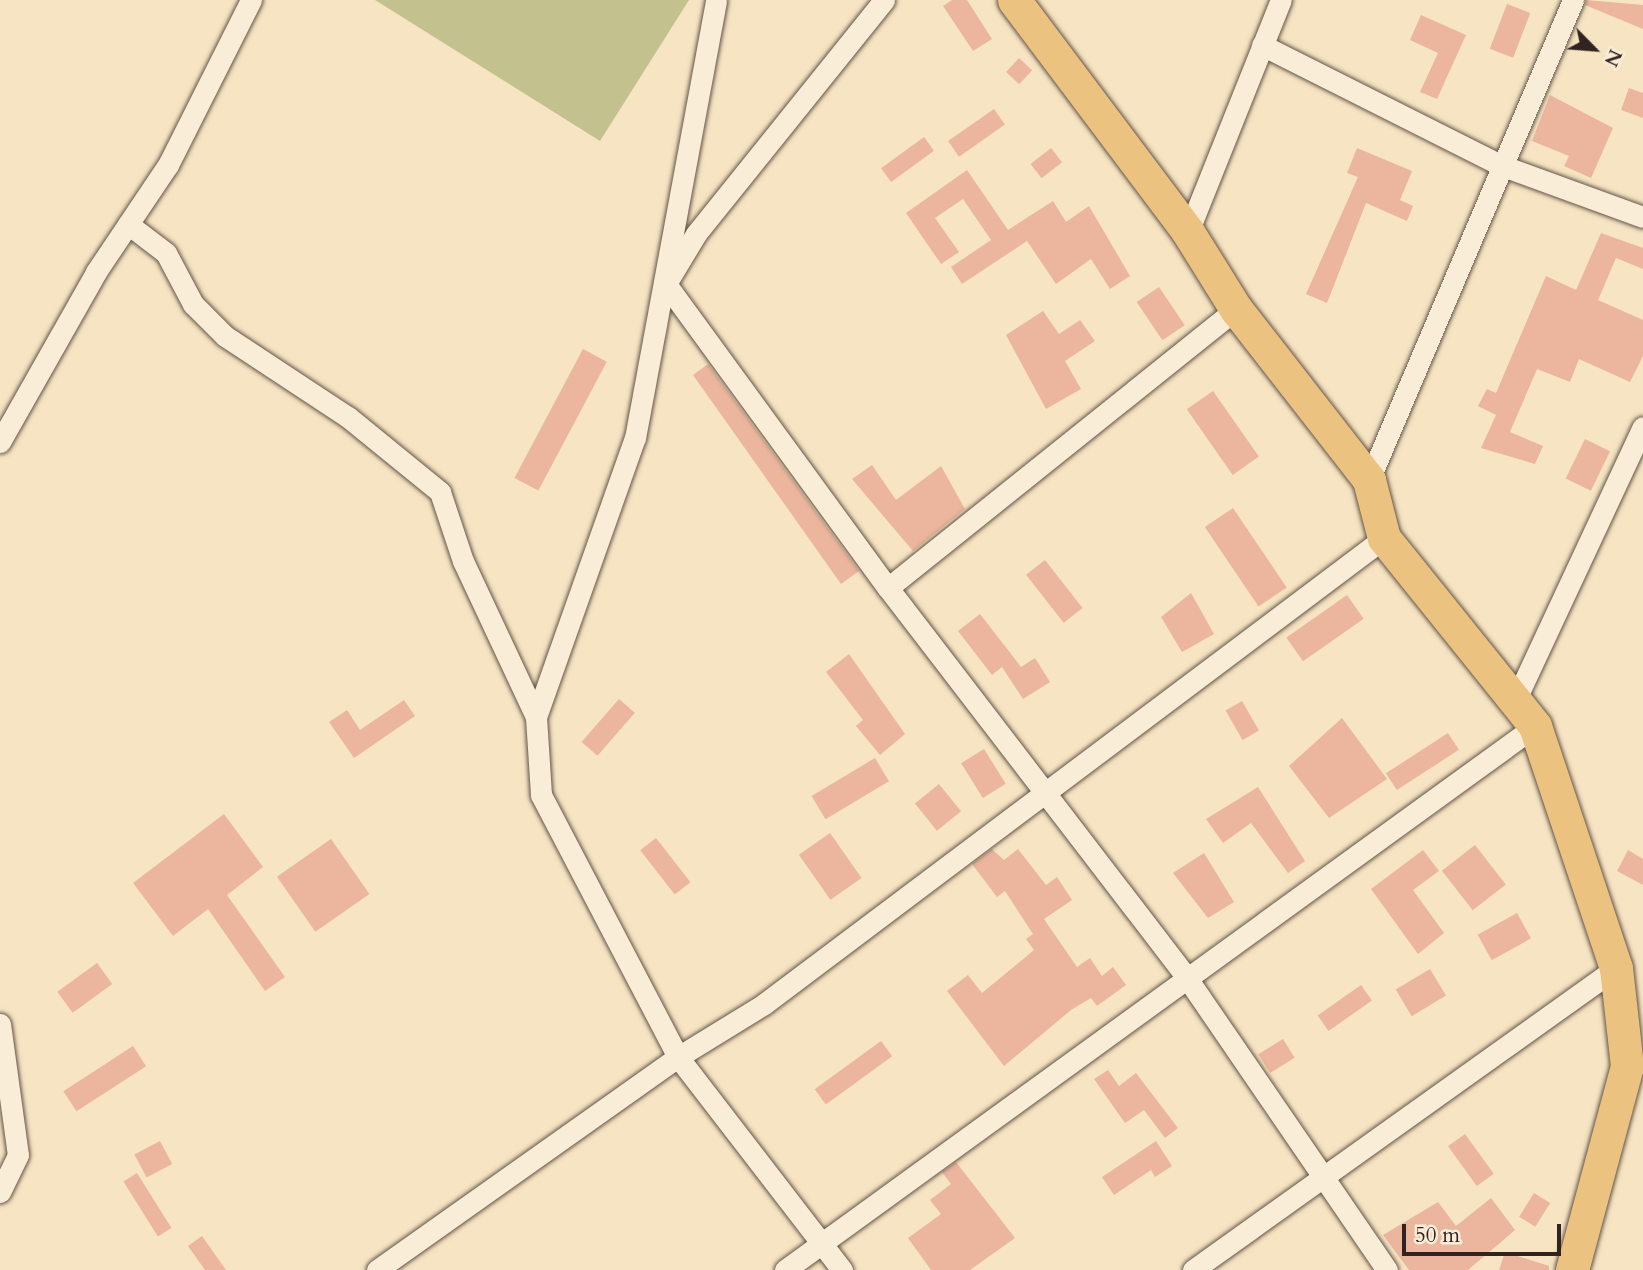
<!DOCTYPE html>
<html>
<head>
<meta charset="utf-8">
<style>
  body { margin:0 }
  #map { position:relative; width:1643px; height:1270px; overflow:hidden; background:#f7e4c2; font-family:Cardo,serif }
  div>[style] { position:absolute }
  .green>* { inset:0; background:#c3c28f }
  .building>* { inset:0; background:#ebb69d; transform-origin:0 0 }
  .roads { filter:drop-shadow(0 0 2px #625448) drop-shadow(0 0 2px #625448) }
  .street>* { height:21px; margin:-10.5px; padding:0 10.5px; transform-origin:10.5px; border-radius:10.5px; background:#faedd7 }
  .primary>* { height:33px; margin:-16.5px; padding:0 16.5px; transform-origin:16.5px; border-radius:16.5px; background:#ecc281 }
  span { translate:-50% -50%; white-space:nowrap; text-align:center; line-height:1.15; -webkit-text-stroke:5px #faedd7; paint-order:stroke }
  .north { position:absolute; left:1559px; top:14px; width:70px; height:70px; -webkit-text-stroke:5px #faedd7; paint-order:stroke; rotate:115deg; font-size:19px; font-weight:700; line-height:28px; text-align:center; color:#312420 }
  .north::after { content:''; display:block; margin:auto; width:24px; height:32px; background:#312420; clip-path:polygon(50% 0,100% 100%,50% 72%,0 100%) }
  .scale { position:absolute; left:1402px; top:1224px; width:159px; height:32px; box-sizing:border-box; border:4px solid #312420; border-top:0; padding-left:9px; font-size:21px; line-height:24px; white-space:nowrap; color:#312420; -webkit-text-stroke:5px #faedd7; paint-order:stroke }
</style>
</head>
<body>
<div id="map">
  <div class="green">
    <div style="clip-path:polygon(375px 0,689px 0,600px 141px)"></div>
  </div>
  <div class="building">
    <div style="clip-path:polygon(952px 0,967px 0,992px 39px,973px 51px,943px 6px)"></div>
    <div style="clip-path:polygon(1586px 0,1643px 5px,1643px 29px,1585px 5px)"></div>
    <div style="left:1507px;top:4px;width:25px;height:48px;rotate:21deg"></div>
    <div style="clip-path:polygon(1421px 15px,1466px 35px,1437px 99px,1420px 92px,1438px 53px,1410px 40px)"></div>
    <div style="left:1019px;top:58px;width:18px;height:19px;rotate:43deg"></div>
    <div style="clip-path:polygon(1629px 88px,1643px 93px,1643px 118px,1621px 110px)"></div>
    <div style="clip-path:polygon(1550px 95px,1613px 128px,1591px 178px,1564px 166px,1569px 156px,1532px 141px)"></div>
    <div style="left:994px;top:109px;width:19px;height:56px;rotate:55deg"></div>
    <div style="left:924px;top:137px;width:17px;height:53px;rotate:54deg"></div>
    <div style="left:1051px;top:148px;width:18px;height:26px;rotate:52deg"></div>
    <div style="clip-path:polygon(1357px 148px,1412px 171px,1400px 200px,1413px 206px,1407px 221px,1366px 203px,1327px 303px,1306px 294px,1358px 177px,1347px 173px)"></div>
    <div style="clip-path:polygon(967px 170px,1008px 230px,1053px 201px,1066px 222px,1089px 206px,1130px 276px,1110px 289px,1091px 259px,1056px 284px,1027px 241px,962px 284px,951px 267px,991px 240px,963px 199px,935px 218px,959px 252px,941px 264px,906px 213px)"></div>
    <div style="clip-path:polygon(1601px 233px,1643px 248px,1643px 269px,1616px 258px,1598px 300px,1643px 320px,1643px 356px,1630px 382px,1579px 359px,1570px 382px,1537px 369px,1510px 432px,1543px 446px,1535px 464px,1481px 448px,1496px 415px,1478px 406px,1487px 389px,1496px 393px,1546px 276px,1576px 290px)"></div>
    <div style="left:1159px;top:287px;width:46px;height:27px;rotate:56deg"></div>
    <div style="clip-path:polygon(1043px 311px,1059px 334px,1080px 320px,1095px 341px,1065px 361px,1081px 389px,1046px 409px,1006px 335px)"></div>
    <div style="left:583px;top:349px;width:27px;height:146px;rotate:28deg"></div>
    <div style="clip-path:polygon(708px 364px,859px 571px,841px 584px,693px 375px)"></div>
    <div style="left:1213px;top:391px;width:80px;height:32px;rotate:55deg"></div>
    <div style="left:1585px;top:439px;width:28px;height:44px;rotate:26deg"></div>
    <div style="clip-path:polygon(872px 465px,896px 500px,941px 466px,965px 509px,913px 551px,852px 479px)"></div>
    <div style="left:1233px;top:508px;width:96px;height:34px;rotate:56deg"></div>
    <div style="left:1045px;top:560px;width:61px;height:24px;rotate:52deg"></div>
    <div style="clip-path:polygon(1191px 593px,1214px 634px,1182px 652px,1161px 617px)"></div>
    <div style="left:1347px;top:595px;width:29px;height:74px;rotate:55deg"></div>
    <div style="clip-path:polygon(980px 614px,1021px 667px,1035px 658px,1050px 682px,1023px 699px,1002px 667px,992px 675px,958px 631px)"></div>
    <div style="clip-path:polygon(849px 654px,905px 734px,880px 755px,856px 726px,863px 720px,826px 672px)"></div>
    <div style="left:619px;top:699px;width:21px;height:57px;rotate:41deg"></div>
    <div style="clip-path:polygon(404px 700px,415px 716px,354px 758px,329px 722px,347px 710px,360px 730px)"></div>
    <div style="left:1242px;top:701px;width:34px;height:19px;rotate:60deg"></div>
    <div style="clip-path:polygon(1342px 718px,1387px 779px,1329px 818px,1289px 766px)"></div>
    <div style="left:1448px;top:733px;width:20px;height:74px;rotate:57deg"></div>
    <div style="left:984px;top:749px;width:41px;height:27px;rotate:58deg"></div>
    <div style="left:875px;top:758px;width:27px;height:74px;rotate:59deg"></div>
    <div style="left:939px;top:784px;width:35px;height:31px;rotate:51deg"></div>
    <div style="clip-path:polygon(1258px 787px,1305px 861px,1288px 873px,1251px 823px,1223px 843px,1206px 819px)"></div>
    <div style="clip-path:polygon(224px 814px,263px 867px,227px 895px,285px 977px,265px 991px,208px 909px,173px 936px,133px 883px)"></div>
    <div style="left:830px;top:833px;width:55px;height:38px;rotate:55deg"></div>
    <div style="left:656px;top:838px;width:56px;height:20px;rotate:52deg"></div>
    <div style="left:331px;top:839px;width:67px;height:66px;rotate:55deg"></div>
    <div style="left:1475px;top:845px;width:50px;height:42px;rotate:52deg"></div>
    <div style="clip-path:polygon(992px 849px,1004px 860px,1018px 849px,1046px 885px,1057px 877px,1072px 900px,1044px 919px,1077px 967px,1090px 958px,1102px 976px,1113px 967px,1126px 985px,1097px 1006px,1091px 998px,1071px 1010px,1004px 1066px,947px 991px,968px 975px,982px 993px,1034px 950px,1026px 939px,1033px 934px,1005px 891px,997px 897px,972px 864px)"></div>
    <div style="clip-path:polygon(1423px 850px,1439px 871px,1413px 890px,1444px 933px,1418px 954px,1371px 889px)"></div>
    <div style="clip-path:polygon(1628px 850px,1643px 859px,1643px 885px,1617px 871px)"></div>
    <div style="clip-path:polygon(1204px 853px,1234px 902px,1208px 918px,1173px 873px)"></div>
    <div style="left:1517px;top:913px;width:29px;height:45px;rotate:61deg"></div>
    <div style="left:97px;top:963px;width:26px;height:49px;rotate:54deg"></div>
    <div style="left:1430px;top:969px;width:31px;height:40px;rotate:59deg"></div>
    <div style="left:1361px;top:985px;width:19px;height:53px;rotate:55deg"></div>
    <div style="left:1283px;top:1039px;width:22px;height:29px;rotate:58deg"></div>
    <div style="left:881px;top:1041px;width:19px;height:82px;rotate:54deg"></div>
    <div style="left:133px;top:1046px;width:24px;height:83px;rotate:57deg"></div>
    <div style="clip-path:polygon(1108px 1070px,1119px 1086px,1136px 1073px,1178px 1128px,1165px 1138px,1144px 1110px,1125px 1123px,1094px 1079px)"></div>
    <div style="left:1465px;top:1134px;width:49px;height:21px;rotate:54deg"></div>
    <div style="left:160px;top:1141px;width:26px;height:29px;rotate:62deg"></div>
    <div style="clip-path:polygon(1156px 1141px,1172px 1166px,1155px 1177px,1151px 1170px,1114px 1195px,1102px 1177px)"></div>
    <div style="clip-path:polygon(956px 1162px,1015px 1238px,970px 1270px,931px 1270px,908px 1238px,941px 1214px,930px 1200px,951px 1184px,942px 1172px)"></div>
    <div style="left:137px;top:1173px;width:65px;height:16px;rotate:58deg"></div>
    <div style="left:1534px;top:1193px;width:19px;height:28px;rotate:32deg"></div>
    <div style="clip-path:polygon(1491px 1198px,1515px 1230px,1468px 1270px,1409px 1270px,1383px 1235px,1438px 1202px,1456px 1226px)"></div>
    <div style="clip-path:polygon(202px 1236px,226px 1270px,205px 1270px,188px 1246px)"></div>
    <div style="clip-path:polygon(1505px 1252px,1549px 1266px,1549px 1270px,1499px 1270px)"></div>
  </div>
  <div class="roads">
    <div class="street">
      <div style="left:884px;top:0;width:300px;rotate:128.8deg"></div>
      <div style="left:696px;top:234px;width:58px;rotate:121deg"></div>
      <div style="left:666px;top:284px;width:376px;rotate:53.9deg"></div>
      <div style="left:1262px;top:45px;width:270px;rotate:26.7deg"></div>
      <div style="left:1503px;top:166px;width:149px;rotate:20deg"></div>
      <div style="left:128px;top:224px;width:48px;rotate:37.3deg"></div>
      <div style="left:166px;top:253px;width:58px;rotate:62.1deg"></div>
      <div style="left:193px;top:304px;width:45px;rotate:45deg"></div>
      <div style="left:225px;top:336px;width:147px;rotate:33.4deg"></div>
      <div style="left:348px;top:417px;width:119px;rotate:39.2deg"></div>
      <div style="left:440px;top:492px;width:73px;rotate:71.6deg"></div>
      <div style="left:463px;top:561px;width:172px;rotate:64.9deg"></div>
      <div style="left:536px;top:717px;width:78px;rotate:86.3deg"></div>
      <div style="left:541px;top:795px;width:296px;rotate:62.4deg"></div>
      <div style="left:678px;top:1057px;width:269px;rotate:52.4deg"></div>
      <div style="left:1188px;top:232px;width:250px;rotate:-68.2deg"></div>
      <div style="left:1236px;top:309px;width:446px;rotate:141.3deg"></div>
      <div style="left:888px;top:588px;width:491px;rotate:52.5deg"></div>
      <div style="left:1187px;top:978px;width:354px;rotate:55.6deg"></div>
      <div style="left:0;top:442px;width:195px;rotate:-60.5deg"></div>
      <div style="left:96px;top:272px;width:129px;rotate:-56.1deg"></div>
      <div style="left:168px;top:165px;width:185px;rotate:-63.3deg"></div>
      <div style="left:1369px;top:480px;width:522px;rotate:-66.97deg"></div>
      <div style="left:1515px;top:701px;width:302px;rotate:-65deg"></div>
      <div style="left:536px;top:717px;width:296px;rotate:-70.5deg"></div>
      <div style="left:635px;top:438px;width:445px;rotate:-79.5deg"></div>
      <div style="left:0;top:1024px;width:132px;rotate:82.2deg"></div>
      <div style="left:18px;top:1155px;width:41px;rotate:115.9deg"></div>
      <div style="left:377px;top:1270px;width:369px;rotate:-35.3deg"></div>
      <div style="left:678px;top:1057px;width:101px;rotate:-31.6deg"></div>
      <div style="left:764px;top:1004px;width:776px;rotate:-36.93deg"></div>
      <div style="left:785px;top:1270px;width:927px;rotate:-35.95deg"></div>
      <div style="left:1193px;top:1270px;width:520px;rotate:-35.52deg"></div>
    </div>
    <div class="primary">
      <div style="left:1014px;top:0;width:290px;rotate:53.1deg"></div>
      <div style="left:1188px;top:232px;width:91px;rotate:58.1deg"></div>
      <div style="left:1236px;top:309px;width:217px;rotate:52.1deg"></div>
      <div style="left:1369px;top:480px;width:60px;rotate:75.5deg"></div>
      <div style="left:1384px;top:538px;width:241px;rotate:51.2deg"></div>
      <div style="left:1535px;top:726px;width:255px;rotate:71.5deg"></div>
      <div style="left:1616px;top:968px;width:99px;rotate:83.6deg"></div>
      <div style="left:1627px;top:1066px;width:211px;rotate:105.1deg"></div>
    </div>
  </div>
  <div class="north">N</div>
  <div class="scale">50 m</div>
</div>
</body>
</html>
